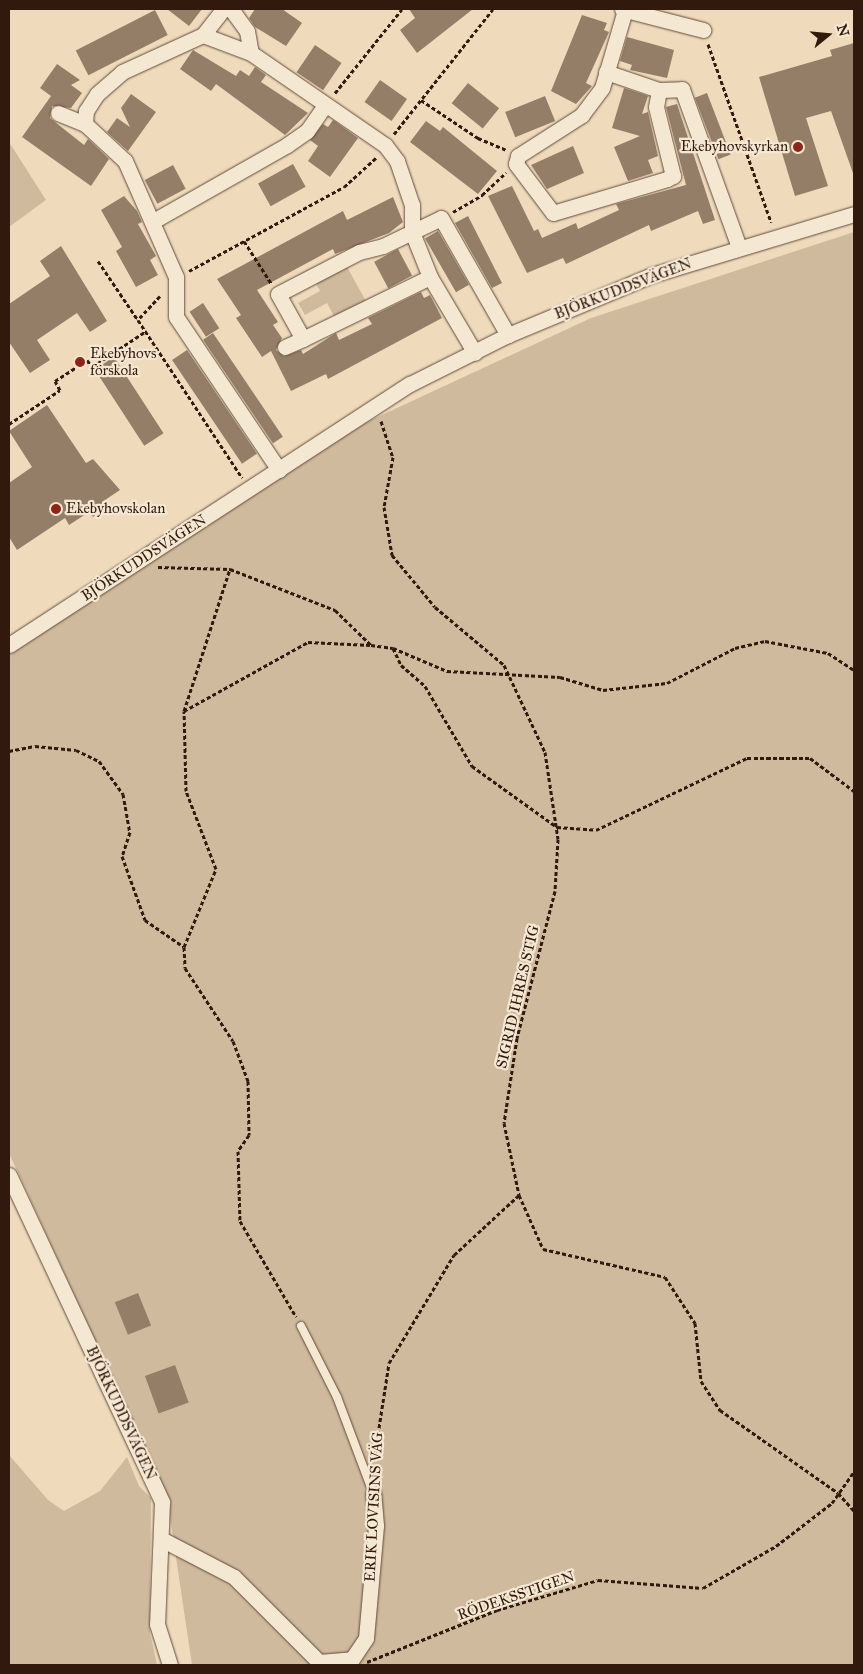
<!DOCTYPE html>
<html>
<head>
<meta charset="utf-8">
<style>
  body { margin:0 }
  #map { position:relative; width:863px; height:1674px; overflow:hidden; background:#efdbbc; font-family:"IM FELL Great Primer",serif }
  div>[style] { position:absolute }
  .green>* { inset:0; background:#cfba9e }
  .building>* { inset:0; background:#947e68; transform-origin:0 0 }
  .path>* { height:3px; margin-top:-1.5px; transform-origin:0; background:repeating-linear-gradient(90deg,#31190d 0 4px,transparent 0 6.5px) }
  .roads { filter:drop-shadow(0 0 1px #604a39) drop-shadow(0 0 1px #604a39) }
  .service>* { height:8px; margin:-4px; padding:0 4px; transform-origin:4px; border-radius:4px; background:#f5e8d3 }
  .minor>* { height:15px; margin:-7.5px; padding:0 7.5px; transform-origin:7.5px; border-radius:7.5px; background:#f5e8d3 }
  .dots>* { width:14px; height:14px; translate:-50% -50%; box-sizing:border-box; border:2px solid #f5e8d3; border-radius:50% }
  span { translate:-50% -50%; white-space:nowrap; text-align:center; line-height:1.15; -webkit-text-stroke:4.5px #f5e8d3; paint-order:stroke }
  .poi-label { font-size:15px; color:#31190d }
  .right { translate:-100% -50%; text-align:right }
  .left { translate:0 -50%; text-align:left }
  .street-label { font-size:15px; color:#31190d }
  .frame { position:absolute; inset:0; border:10px solid #31190d; pointer-events:none }
  .north { position:absolute; left:803px; top:10px; width:50px; height:50px; -webkit-text-stroke:4px #f5e8d3; paint-order:stroke; rotate:73deg; font-size:14px; font-weight:700; line-height:20px; text-align:center; color:#31190d }
  .north::after { content:''; display:block; margin:auto; width:18px; height:22px; background:#31190d; clip-path:polygon(50% 0,100% 100%,50% 72%,0 100%) }
</style>
</head>
<body>
<div id="map">
  <div class="green">
    <div style="clip-path:polygon(9px 142px,46px 200px,9px 227px)"></div>
    <div style="clip-path:polygon(854px 232px,854px 1665px,192px 1665px,167px 1497px,9px 1153px,9px 653px,356px 427px,591px 318px)"></div>
    <div style="clip-path:polygon(346px 265px,367px 303px,336px 320px,327px 303px,305px 315px,298px 303px,320px 291px,315px 282px)"></div>
    <div style="clip-path:polygon(9px 1455px,48px 1500px,64px 1511px,100px 1491px,127px 1457px,139px 1486px,151px 1498px,150px 1633px,157px 1665px,9px 1665px)"></div>
  </div>
  <div class="building">
    <div style="clip-path:polygon(167px 9px,202px 9px,189px 26px)"></div>
    <div style="clip-path:polygon(255px 9px,282px 9px,302px 23px,286px 46px,255px 27px,249px 18px)"></div>
    <div style="clip-path:polygon(409px 9px,473px 9px,417px 53px,400px 30px,415px 18px)"></div>
    <div style="left:155px;top:10px;width:28px;height:89px;rotate:63deg"></div>
    <div style="clip-path:polygon(582px 15px,607px 23px,604px 30px,609px 32px,586px 83px,592px 86px,576px 104px,551px 91px)"></div>
    <div style="clip-path:polygon(627px 37px,674px 50px,667px 78px,630px 70px,632px 65px,620px 61px)"></div>
    <div style="clip-path:polygon(854px 43px,854px 176px,831px 111px,806px 118px,828px 186px,795px 196px,759px 77px,832px 56px,830px 50px)"></div>
    <div style="left:315px;top:45px;width:32px;height:33px;rotate:34deg"></div>
    <div style="clip-path:polygon(193px 50px,236px 76px,240px 70px,249px 76px,255px 67px,266px 75px,261px 82px,308px 113px,285px 135px,216px 84px,211px 91px,180px 69px)"></div>
    <div style="clip-path:polygon(57px 64px,80px 80px,71px 85px,82px 93px,71px 108px,52px 106px,50px 118px,84px 145px,88px 139px,109px 159px,91px 186px,22px 137px,51px 96px,40px 88px)"></div>
    <div style="left:380px;top:80px;width:33px;height:27px;rotate:35deg"></div>
    <div style="left:468px;top:83px;width:40px;height:26px;rotate:39deg"></div>
    <div style="clip-path:polygon(624px 88px,648px 96px,642px 114px,648px 112px,658px 156px,648px 160px,653px 173px,628px 181px,614px 147px,640px 136px,612px 128px)"></div>
    <div style="left:707px;top:93px;width:66px;height:13px;rotate:69deg"></div>
    <div style="clip-path:polygon(131px 94px,156px 112px,128px 151px,107px 132px,117px 118px,130px 127px,121px 108px)"></div>
    <div style="left:545px;top:96px;width:27px;height:43px;rotate:68deg"></div>
    <div style="clip-path:polygon(677px 104px,715px 220px,703px 224px,698px 211px,651px 231px,649px 225px,566px 264px,563px 258px,527px 273px,488px 196px,512px 186px,534px 231px,538px 229px,542px 238px,576px 223px,578px 229px,606px 216px,619px 210px,616px 204px,686px 185px,666px 107px)"></div>
    <div style="clip-path:polygon(333px 120px,358px 138px,330px 177px,308px 161px,318px 146px,310px 140px,323px 124px,328px 127px)"></div>
    <div style="clip-path:polygon(426px 121px,440px 131px,443px 127px,497px 171px,478px 194px,410px 142px)"></div>
    <div style="clip-path:polygon(573px 146px,584px 173px,547px 189px,531px 165px)"></div>
    <div style="left:293px;top:164px;width:26px;height:40px;rotate:61deg"></div>
    <div style="left:173px;top:165px;width:27px;height:32px;rotate:62deg"></div>
    <div style="clip-path:polygon(124px 196px,137px 211px,142px 222px,138px 224px,156px 256px,150px 260px,158px 275px,136px 287px,116px 251px,122px 247px,101px 210px)"></div>
    <div style="clip-path:polygon(393px 197px,403px 222px,389px 233px,335px 254px,333px 249px,257px 290px,278px 322px,273px 325px,282px 338px,276px 350px,284px 356px,301px 350px,303px 354px,336px 333px,339px 340px,372px 324px,368px 318px,421px 292px,424px 298px,430px 295px,442px 318px,328px 379px,326px 374px,291px 391px,271px 351px,262px 357px,236px 318px,241px 315px,217px 279px,343px 211px,347px 220px)"></div>
    <div style="clip-path:polygon(468px 216px,502px 283px,492px 288px,455px 223px)"></div>
    <div style="left:438px;top:231px;width:62px;height:15px;rotate:60deg"></div>
    <div style="clip-path:polygon(61px 246px,107px 321px,90px 332px,77px 313px,37px 340px,50px 360px,30px 373px,9px 342px,9px 304px,50px 276px,40px 261px)"></div>
    <div style="left:398px;top:249px;width:30px;height:27px;rotate:62deg"></div>
    <div style="left:203px;top:303px;width:30px;height:16px;rotate:57deg"></div>
    <div style="left:213px;top:333px;width:125px;height:12px;rotate:56deg"></div>
    <div style="left:187px;top:350px;width:125px;height:18px;rotate:56deg"></div>
    <div style="left:114px;top:357px;width:91px;height:23px;rotate:57deg"></div>
    <div style="clip-path:polygon(47px 405px,86px 463px,93px 459px,120px 490px,102px 502px,105px 508px,93px 517px,89px 512px,69px 525px,65px 518px,17px 550px,9px 537px,9px 483px,32px 467px,9px 431px)"></div>
    <div style="left:138px;top:1293px;width:35px;height:25px;rotate:68deg"></div>
    <div style="left:175px;top:1365px;width:40px;height:32px;rotate:70deg"></div>
  </div>
  <div class="path">
    <div style="left:708px;top:44px;width:189px;rotate:70.5deg"></div>
    <div style="left:335px;top:93px;width:107px;rotate:-51.4deg"></div>
    <div style="left:421px;top:100px;width:69px;rotate:33.7deg"></div>
    <div style="left:478px;top:138px;width:30px;rotate:23deg"></div>
    <div style="left:394px;top:134px;width:159px;rotate:-51.6deg"></div>
    <div style="left:453px;top:212px;width:34px;rotate:-30deg"></div>
    <div style="left:482px;top:195px;width:33px;rotate:-43deg"></div>
    <div style="left:244px;top:241px;width:50px;rotate:57.3deg"></div>
    <div style="left:98px;top:261px;width:71px;rotate:55.9deg"></div>
    <div style="left:189px;top:271px;width:176px;rotate:-28.5deg"></div>
    <div style="left:344px;top:187px;width:45px;rotate:-42.3deg"></div>
    <div style="left:160px;top:296px;width:33px;rotate:133deg"></div>
    <div style="left:138px;top:320px;width:189px;rotate:56.6deg"></div>
    <div style="left:381px;top:421px;width:38px;rotate:72deg"></div>
    <div style="left:393px;top:457px;width:51px;rotate:100.2deg"></div>
    <div style="left:384px;top:507px;width:49px;rotate:80.5deg"></div>
    <div style="left:392px;top:555px;width:67px;rotate:50.4deg"></div>
    <div style="left:435px;top:607px;width:90px;rotate:40deg"></div>
    <div style="left:504px;top:665px;width:96px;rotate:64.8deg"></div>
    <div style="left:545px;top:752px;width:88px;rotate:81.5deg"></div>
    <div style="left:558px;top:839px;width:52px;rotate:93.3deg"></div>
    <div style="left:555px;top:891px;width:152px;rotate:104.5deg"></div>
    <div style="left:517px;top:1038px;width:86px;rotate:98.7deg"></div>
    <div style="left:504px;top:1123px;width:74px;rotate:78.2deg"></div>
    <div style="left:519px;top:1195px;width:59px;rotate:66deg"></div>
    <div style="left:543px;top:1249px;width:125px;rotate:12.9deg"></div>
    <div style="left:665px;top:1277px;width:55px;rotate:56.9deg"></div>
    <div style="left:695px;top:1323px;width:58px;rotate:84.1deg"></div>
    <div style="left:701px;top:1381px;width:35px;rotate:57deg"></div>
    <div style="left:720px;top:1410px;width:144px;rotate:35.1deg"></div>
    <div style="left:838px;top:1493px;width:24px;rotate:48deg"></div>
    <div style="left:9px;top:424px;width:61px;rotate:-33.7deg"></div>
    <div style="left:60px;top:390px;width:10px;rotate:-119deg"></div>
    <div style="left:55px;top:381px;width:38px;rotate:-33deg"></div>
    <div style="left:87px;top:360px;width:9px;rotate:54deg"></div>
    <div style="left:92px;top:367px;width:65px;rotate:-33.7deg"></div>
    <div style="left:158px;top:567px;width:72px;rotate:1.6deg"></div>
    <div style="left:230px;top:569px;width:113px;rotate:21.3deg"></div>
    <div style="left:335px;top:610px;width:50px;rotate:44.2deg"></div>
    <div style="left:371px;top:645px;width:22px;rotate:8deg"></div>
    <div style="left:393px;top:648px;width:59px;rotate:23.1deg"></div>
    <div style="left:447px;top:671px;width:113px;rotate:3deg"></div>
    <div style="left:560px;top:677px;width:45px;rotate:16.8deg"></div>
    <div style="left:603px;top:690px;width:64px;rotate:-6.2deg"></div>
    <div style="left:667px;top:683px;width:76px;rotate:-27.2deg"></div>
    <div style="left:735px;top:648px;width:31px;rotate:-13deg"></div>
    <div style="left:765px;top:641px;width:64px;rotate:10.8deg"></div>
    <div style="left:828px;top:653px;width:31px;rotate:33deg"></div>
    <div style="left:393px;top:648px;width:19px;rotate:65deg"></div>
    <div style="left:401px;top:665px;width:32px;rotate:41deg"></div>
    <div style="left:425px;top:686px;width:93px;rotate:59.6deg"></div>
    <div style="left:472px;top:766px;width:105px;rotate:35.7deg"></div>
    <div style="left:557px;top:827px;width:39px;rotate:4deg"></div>
    <div style="left:596px;top:830px;width:167px;rotate:-25.5deg"></div>
    <div style="left:747px;top:758px;width:63px"></div>
    <div style="left:810px;top:758px;width:55px;rotate:36.9deg"></div>
    <div style="left:184px;top:711px;width:142px;rotate:-29.1deg"></div>
    <div style="left:308px;top:642px;width:62px;rotate:2.8deg"></div>
    <div style="left:9px;top:751px;width:26px;rotate:-11deg"></div>
    <div style="left:35px;top:746px;width:41px;rotate:5.6deg"></div>
    <div style="left:76px;top:750px;width:25px;rotate:26deg"></div>
    <div style="left:99px;top:761px;width:41px;rotate:54deg"></div>
    <div style="left:123px;top:794px;width:39px;rotate:80deg"></div>
    <div style="left:130px;top:832px;width:25px;rotate:108deg"></div>
    <div style="left:122px;top:856px;width:68px;rotate:70.2deg"></div>
    <div style="left:145px;top:920px;width:47px;rotate:34.7deg"></div>
    <div style="left:184px;top:947px;width:21px;rotate:87deg"></div>
    <div style="left:185px;top:968px;width:87px;rotate:56.7deg"></div>
    <div style="left:233px;top:1041px;width:43px;rotate:69.4deg"></div>
    <div style="left:248px;top:1081px;width:54px;rotate:88.9deg"></div>
    <div style="left:249px;top:1135px;width:19px;rotate:125deg"></div>
    <div style="left:238px;top:1151px;width:70px;rotate:88.4deg"></div>
    <div style="left:240px;top:1221px;width:111px;rotate:59.7deg"></div>
    <div style="left:184px;top:947px;width:84px;rotate:-67.7deg"></div>
    <div style="left:216px;top:869px;width:84px;rotate:-111deg"></div>
    <div style="left:186px;top:791px;width:80px;rotate:-91.4deg"></div>
    <div style="left:184px;top:711px;width:149px;rotate:-72.1deg"></div>
    <div style="left:374px;top:1460px;width:98px;rotate:-81.2deg"></div>
    <div style="left:389px;top:1363px;width:126px;rotate:-59deg"></div>
    <div style="left:454px;top:1255px;width:88px;rotate:-42.7deg"></div>
    <div style="left:367px;top:1662px;width:140px;rotate:-21.8deg"></div>
    <div style="left:497px;top:1610px;width:105px;rotate:-16.5deg"></div>
    <div style="left:598px;top:1580px;width:105px;rotate:4.4deg"></div>
    <div style="left:703px;top:1588px;width:84px;rotate:-29.9deg"></div>
    <div style="left:776px;top:1546px;width:71px;rotate:-37.5deg"></div>
    <div style="left:832px;top:1503px;width:38px;rotate:-55deg"></div>
  </div>
  <div class="roads">
    <div class="service">
      <div style="left:301px;top:1326px;width:80px;rotate:63.1deg"></div>
      <div style="left:337px;top:1397px;width:103px;rotate:69.4deg"></div>
    </div>
    <div class="minor">
      <div style="left:231px;top:9px;width:27px;rotate:54deg"></div>
      <div style="left:247px;top:31px;width:22px;rotate:80deg"></div>
      <div style="left:622px;top:9px;width:84px;rotate:14.5deg"></div>
      <div style="left:625px;top:10px;width:81px;rotate:106.4deg"></div>
      <div style="left:602px;top:88px;width:34px;rotate:127deg"></div>
      <div style="left:582px;top:115px;width:76px;rotate:147.4deg"></div>
      <div style="left:518px;top:156px;width:8px;rotate:104deg"></div>
      <div style="left:516px;top:164px;width:61px;rotate:52.9deg"></div>
      <div style="left:553px;top:213px;width:119px;rotate:-16.6deg"></div>
      <div style="left:667px;top:179px;width:7px;rotate:-27deg"></div>
      <div style="left:673px;top:176px;width:71px;rotate:-103.8deg"></div>
      <div style="left:656px;top:107px;width:17px;rotate:-80deg"></div>
      <div style="left:659px;top:90px;width:23px;rotate:-2deg"></div>
      <div style="left:682px;top:89px;width:168px;rotate:70.2deg"></div>
      <div style="left:203px;top:35px;width:33px;rotate:-52deg"></div>
      <div style="left:606px;top:72px;width:56px;rotate:18.8deg"></div>
      <div style="left:58px;top:113px;width:29px;rotate:22deg"></div>
      <div style="left:155px;top:220px;width:152px;rotate:-29.6deg"></div>
      <div style="left:287px;top:145px;width:24px;rotate:-35deg"></div>
      <div style="left:307px;top:131px;width:32px;rotate:-55deg"></div>
      <div style="left:430px;top:277px;width:141px;rotate:154deg"></div>
      <div style="left:303px;top:339px;width:51px;rotate:-119.1deg"></div>
      <div style="left:278px;top:294px;width:91px;rotate:-27.4deg"></div>
      <div style="left:359px;top:252px;width:25px;rotate:-14deg"></div>
      <div style="left:383px;top:246px;width:64px;rotate:-25.8deg"></div>
      <div style="left:441px;top:218px;width:135px;rotate:60.2deg"></div>
      <div style="left:285px;top:347px;width:20px;rotate:-24deg"></div>
      <div style="left:279px;top:470px;width:184px;rotate:-123.9deg"></div>
      <div style="left:176px;top:317px;width:40px;rotate:-90deg"></div>
      <div style="left:176px;top:277px;width:127px;rotate:-113.7deg"></div>
      <div style="left:125px;top:161px;width:54px;rotate:-137.2deg"></div>
      <div style="left:85px;top:124px;width:13px;rotate:-86deg"></div>
      <div style="left:86px;top:111px;width:20px;rotate:-57deg"></div>
      <div style="left:97px;top:94px;width:33px;rotate:-41deg"></div>
      <div style="left:122px;top:72px;width:89px;rotate:-24.6deg"></div>
      <div style="left:203px;top:35px;width:51px;rotate:20.6deg"></div>
      <div style="left:251px;top:53px;width:163px;rotate:34.5deg"></div>
      <div style="left:385px;top:145px;width:20px;rotate:53deg"></div>
      <div style="left:397px;top:161px;width:46px;rotate:71.2deg"></div>
      <div style="left:412px;top:205px;width:27px;rotate:90deg"></div>
      <div style="left:412px;top:232px;width:48px;rotate:68.2deg"></div>
      <div style="left:430px;top:277px;width:88px;rotate:59.4deg"></div>
      <div style="left:9px;top:645px;width:478px;rotate:-33.1deg"></div>
      <div style="left:410px;top:384px;width:110px;rotate:-26.6deg"></div>
      <div style="left:508px;top:335px;width:156px;rotate:-22.6deg"></div>
      <div style="left:652px;top:275px;width:211px;rotate:-16.8deg"></div>
      <div style="left:9px;top:1175px;width:361px;rotate:64.9deg"></div>
      <div style="left:162px;top:1502px;width:122px;rotate:92.3deg"></div>
      <div style="left:157px;top:1624px;width:43px;rotate:72.4deg"></div>
      <div style="left:163px;top:1540px;width:80px;rotate:27.5deg"></div>
      <div style="left:234px;top:1577px;width:120px;rotate:45deg"></div>
      <div style="left:319px;top:1662px;width:33px;rotate:-5deg"></div>
      <div style="left:352px;top:1659px;width:25px;rotate:-56deg"></div>
      <div style="left:366px;top:1638px;width:113px;rotate:-84.9deg"></div>
      <div style="left:376px;top:1525px;width:32px;rotate:-95deg"></div>
    </div>
  </div>
  <div class="dots">
    <div style="left:798px;top:147px;background:#8f2418"></div>
    <div style="left:80px;top:362px;background:#8f2418"></div>
    <div style="left:56px;top:509px;background:#8f2418"></div>
  </div>
  <div class="poi-label">
    <span class="right" style="left:788px;top:147px">Ekebyhovskyrkan</span>
    <span class="left" style="left:90px;top:362px">Ekebyhovs<br>förskola</span>
    <span class="left" style="left:66px;top:509px">Ekebyhovskolan</span>
  </div>
  <div class="street-label">
    <span style="left:623px;top:289px;rotate:-21deg">BJÖRKUDDSVÄGEN</span>
    <span style="left:144px;top:558px;rotate:-33deg">BJÖRKUDDSVÄGEN</span>
    <span style="left:518px;top:997px;rotate:-77deg">SIGRID IHRES STIG</span>
    <span style="left:121px;top:1413px;rotate:65deg">BJÖRKUDDSVÄGEN</span>
    <span style="left:374px;top:1507px;rotate:-87deg">ERIK LOVISINS VÄG</span>
    <span style="left:516px;top:1596px;rotate:-19deg">RÖDEKSSTIGEN</span>
  </div>
  <div class="frame"></div>
  <div class="north">N</div>
</div>
</body>
</html>
